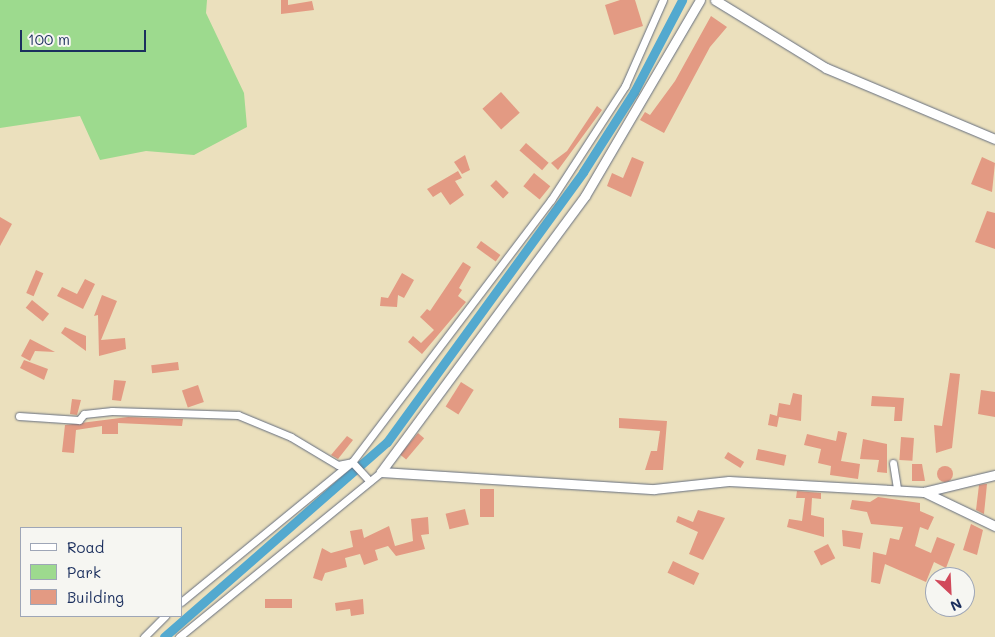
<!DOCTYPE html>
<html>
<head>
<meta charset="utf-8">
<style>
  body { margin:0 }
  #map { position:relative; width:995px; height:637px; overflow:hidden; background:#ebe0bd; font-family:Mali,sans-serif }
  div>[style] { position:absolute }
  .green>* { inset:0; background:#9dda8e }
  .canal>* { height:9px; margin:-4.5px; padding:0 4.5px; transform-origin:4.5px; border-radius:4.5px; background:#53a9cf }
  .building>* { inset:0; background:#e39a83; transform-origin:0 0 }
  .round { border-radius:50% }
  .roads { filter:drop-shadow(0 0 1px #646d7f) drop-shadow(0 0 1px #646d7f) }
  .minor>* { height:7px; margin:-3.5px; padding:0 3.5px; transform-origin:3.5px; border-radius:3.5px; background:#fff }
  .tertiary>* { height:9px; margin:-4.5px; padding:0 4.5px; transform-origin:4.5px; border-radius:4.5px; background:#fff }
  span { translate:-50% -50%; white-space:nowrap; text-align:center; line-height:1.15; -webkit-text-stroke:4px #f6f6f2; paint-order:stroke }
  .legend { position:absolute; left:20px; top:527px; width:162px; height:90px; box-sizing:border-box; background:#f6f6f2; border:1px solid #9ea6b7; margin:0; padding:6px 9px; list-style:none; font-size:15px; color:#1b2f5e }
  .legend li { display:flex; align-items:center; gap:10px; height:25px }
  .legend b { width:25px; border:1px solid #9ea6b7 }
  .north { position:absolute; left:925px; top:567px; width:50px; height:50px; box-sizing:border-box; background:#f6f6f2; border:1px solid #9ea6b7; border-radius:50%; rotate:155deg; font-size:14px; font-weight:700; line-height:20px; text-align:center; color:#1b2f5e }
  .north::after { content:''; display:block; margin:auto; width:18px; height:22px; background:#d1495b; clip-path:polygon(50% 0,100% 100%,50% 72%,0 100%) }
  .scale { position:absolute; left:20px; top:30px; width:126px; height:22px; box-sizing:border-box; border:2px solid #1b2f5e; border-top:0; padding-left:6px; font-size:15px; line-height:18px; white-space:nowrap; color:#1b2f5e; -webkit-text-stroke:4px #f6f6f2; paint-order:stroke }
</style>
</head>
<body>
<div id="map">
  <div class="green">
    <div style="clip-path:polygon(0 0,207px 0,206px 13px,244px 93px,247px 127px,194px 155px,146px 151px,100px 160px,80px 116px,0 128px)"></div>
  </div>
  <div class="canal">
    <div style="left:164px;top:637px;width:296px;rotate:-41.2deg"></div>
    <div style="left:387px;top:442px;width:334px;rotate:-54deg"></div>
    <div style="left:583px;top:172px;width:95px;rotate:-57.5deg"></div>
    <div style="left:634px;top:92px;width:104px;rotate:-62.4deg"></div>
  </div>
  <div class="building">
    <div style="clip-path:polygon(281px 0,288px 0,288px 5px,312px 1px,314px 10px,281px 14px)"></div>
    <div style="clip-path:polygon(620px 0,635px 0,643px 26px,614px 35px,605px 5px)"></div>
    <div style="clip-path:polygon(711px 16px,727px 27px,710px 47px,664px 133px,640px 120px,645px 112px,650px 115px,675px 81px)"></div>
    <div style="left:501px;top:92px;width:28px;height:25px;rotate:48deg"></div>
    <div style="clip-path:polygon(597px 106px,602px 110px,558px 170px,551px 163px,567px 151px)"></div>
    <div style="left:526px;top:143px;width:30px;height:10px;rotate:41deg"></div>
    <div style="clip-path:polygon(465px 155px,470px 170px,462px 174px,454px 162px)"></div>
    <div style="clip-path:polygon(632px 157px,644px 162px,631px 197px,607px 186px,612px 173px,623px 178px)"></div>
    <div style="clip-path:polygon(982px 157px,995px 163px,992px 192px,971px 184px)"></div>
    <div style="clip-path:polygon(458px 171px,462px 178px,455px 181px,464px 195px,450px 205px,441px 192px,433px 197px,427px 189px)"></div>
    <div style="left:534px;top:173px;width:21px;height:17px;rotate:39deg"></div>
    <div style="left:496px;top:180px;width:18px;height:8px;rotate:45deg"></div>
    <div style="clip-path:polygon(987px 211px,995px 213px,995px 249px,975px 242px)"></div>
    <div style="clip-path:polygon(0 217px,12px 224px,0 246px)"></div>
    <div style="left:481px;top:241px;width:24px;height:8px;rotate:36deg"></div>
    <div style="clip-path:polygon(463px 262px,471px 267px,459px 288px,462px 290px,458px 296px,466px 302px,422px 354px,408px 342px,413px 336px,421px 343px,434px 330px,420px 317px,427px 309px,430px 311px)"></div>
    <div style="left:36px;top:270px;width:8px;height:25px;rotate:23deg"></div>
    <div style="clip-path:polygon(402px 273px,414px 280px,404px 298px,398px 295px,397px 307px,380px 306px,381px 297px,388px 298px)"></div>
    <div style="clip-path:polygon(85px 279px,95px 284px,83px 309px,57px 296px,62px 287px,77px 294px)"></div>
    <div style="clip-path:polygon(102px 295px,117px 301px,101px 340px,125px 338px,126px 349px,99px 356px,98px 315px,94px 316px)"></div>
    <div style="left:32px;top:300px;width:22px;height:10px;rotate:39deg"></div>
    <div style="clip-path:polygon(65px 327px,86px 336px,86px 351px,61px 333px)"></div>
    <div style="clip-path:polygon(30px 339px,55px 352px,35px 351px,30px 361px,21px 356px)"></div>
    <div style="clip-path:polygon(24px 360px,48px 369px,44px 380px,20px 368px)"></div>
    <div style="left:178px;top:362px;width:8px;height:27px;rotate:83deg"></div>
    <div style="clip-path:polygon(950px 373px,960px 374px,952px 448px,936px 453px,934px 425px,942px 426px)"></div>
    <div style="clip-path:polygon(114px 380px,126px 381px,121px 401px,112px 400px)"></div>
    <div style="left:461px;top:382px;width:15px;height:29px;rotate:32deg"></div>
    <div style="left:198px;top:385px;width:18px;height:17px;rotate:71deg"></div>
    <div style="clip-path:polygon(981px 390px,995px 392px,995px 417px,978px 414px)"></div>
    <div style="clip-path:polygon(793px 393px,802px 395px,801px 421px,779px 417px,777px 427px,768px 425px,770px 414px,777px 416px,779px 403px,790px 405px)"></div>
    <div style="clip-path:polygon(872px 396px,904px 398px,902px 421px,894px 421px,895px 407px,871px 406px)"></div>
    <div style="clip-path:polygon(72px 399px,81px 400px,77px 415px,70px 414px)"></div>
    <div style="clip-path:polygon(128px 417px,183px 419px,182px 426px,118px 423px,118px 434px,102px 434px,102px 426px,76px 430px,74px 453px,62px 452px,65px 425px)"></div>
    <div style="clip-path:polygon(619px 418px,667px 421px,663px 470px,645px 470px,651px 451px,657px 451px,660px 431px,619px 428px)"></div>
    <div style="clip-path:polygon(838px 431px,847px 433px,841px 461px,860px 464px,858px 479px,830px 475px,831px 466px,818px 463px,821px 449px,804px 445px,807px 434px,836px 441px)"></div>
    <div style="left:418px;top:433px;width:8px;height:28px;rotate:40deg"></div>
    <div style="clip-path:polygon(347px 436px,353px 440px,338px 459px,331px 455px)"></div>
    <div style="left:901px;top:437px;width:13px;height:23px;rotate:4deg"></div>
    <div style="clip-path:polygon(863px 439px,887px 444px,887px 473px,877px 472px,879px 460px,860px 459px)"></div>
    <div style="left:758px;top:449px;width:29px;height:11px;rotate:12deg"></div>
    <div style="left:728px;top:452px;width:19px;height:7px;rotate:32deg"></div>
    <div style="clip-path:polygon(912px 464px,922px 464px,925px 481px,912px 481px)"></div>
    <div class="round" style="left:937px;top:466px;width:16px;height:16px"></div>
    <div style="clip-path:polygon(985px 484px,987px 484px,984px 514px,976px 510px,979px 485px)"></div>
    <div style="left:480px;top:489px;width:14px;height:28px"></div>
    <div style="clip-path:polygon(797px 491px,821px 493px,821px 499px,812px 498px,811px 515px,824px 518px,824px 537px,787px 527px,789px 519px,802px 521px,805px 498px,796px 498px)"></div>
    <div style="clip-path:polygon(878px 497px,920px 503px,920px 511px,934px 517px,928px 530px,920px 527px,915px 546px,931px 553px,937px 537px,955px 544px,946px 568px,934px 562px,926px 582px,885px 564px,880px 584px,871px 582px,873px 552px,886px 555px,890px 538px,899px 540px,903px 527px,871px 524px,867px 512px,850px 509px,852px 500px,870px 502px)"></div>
    <div style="left:465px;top:509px;width:16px;height:20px;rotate:76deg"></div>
    <div style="clip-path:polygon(698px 510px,725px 518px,703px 560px,689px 554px,698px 532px,676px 522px,678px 516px,693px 522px)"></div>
    <div style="clip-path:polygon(428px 517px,429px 534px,421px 535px,425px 549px,396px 556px,388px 546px,375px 550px,378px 560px,364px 565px,360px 554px,345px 558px,347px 567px,325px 573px,322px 581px,313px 578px,322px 548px,331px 553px,353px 547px,350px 531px,362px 529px,364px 538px,389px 526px,395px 546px,413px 541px,411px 519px)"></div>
    <div style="clip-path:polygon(971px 524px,983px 530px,977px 555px,963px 550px)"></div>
    <div style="clip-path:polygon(842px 530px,863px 533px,860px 549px,843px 546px)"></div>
    <div style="left:828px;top:544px;width:16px;height:16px;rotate:63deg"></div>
    <div style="left:673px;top:561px;width:29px;height:13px;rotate:25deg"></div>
    <div style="left:292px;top:599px;width:9px;height:27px;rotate:90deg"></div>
    <div style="clip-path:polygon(363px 599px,364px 614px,351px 616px,350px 609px,336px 611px,335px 603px)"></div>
  </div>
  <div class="roads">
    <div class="minor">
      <div style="left:19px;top:416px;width:60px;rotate:3.8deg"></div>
      <div style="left:79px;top:420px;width:8px;rotate:-50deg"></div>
      <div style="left:84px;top:414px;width:28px;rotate:-6deg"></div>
      <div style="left:112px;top:411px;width:126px;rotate:1.8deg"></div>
      <div style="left:238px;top:415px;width:57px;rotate:22.5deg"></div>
      <div style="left:291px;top:437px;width:55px;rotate:30.8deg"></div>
      <div style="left:338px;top:465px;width:14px;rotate:-12deg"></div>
      <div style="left:352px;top:462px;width:26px;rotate:47deg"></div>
      <div style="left:893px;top:463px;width:24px;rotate:81deg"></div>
      <div style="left:181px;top:602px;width:221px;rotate:-39.3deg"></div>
      <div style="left:352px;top:462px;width:329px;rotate:-52.8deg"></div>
      <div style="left:551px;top:200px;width:136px;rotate:-57deg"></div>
      <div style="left:625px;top:86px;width:94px;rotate:-66.2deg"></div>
      <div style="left:144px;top:637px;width:30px;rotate:-45deg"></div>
      <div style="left:179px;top:637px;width:261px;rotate:-39.2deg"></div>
    </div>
    <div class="tertiary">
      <div style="left:700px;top:0;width:227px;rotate:120.4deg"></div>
      <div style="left:585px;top:196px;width:343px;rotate:126.5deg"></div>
      <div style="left:381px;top:472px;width:274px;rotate:3.6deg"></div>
      <div style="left:654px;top:489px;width:75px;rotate:-6.1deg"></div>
      <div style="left:729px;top:481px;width:195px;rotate:3.2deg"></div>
      <div style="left:924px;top:492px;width:73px;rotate:-13.5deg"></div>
      <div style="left:715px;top:0;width:130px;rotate:31.5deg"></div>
      <div style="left:826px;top:68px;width:183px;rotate:22.8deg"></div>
      <div style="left:924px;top:492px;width:79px;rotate:25.6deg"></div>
    </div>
  </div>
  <ul class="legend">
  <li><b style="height:6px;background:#fff"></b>Road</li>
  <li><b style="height:14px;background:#9dda8e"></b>Park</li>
  <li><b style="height:14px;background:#e39a83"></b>Building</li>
  </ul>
  <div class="north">N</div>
  <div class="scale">100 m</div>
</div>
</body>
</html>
